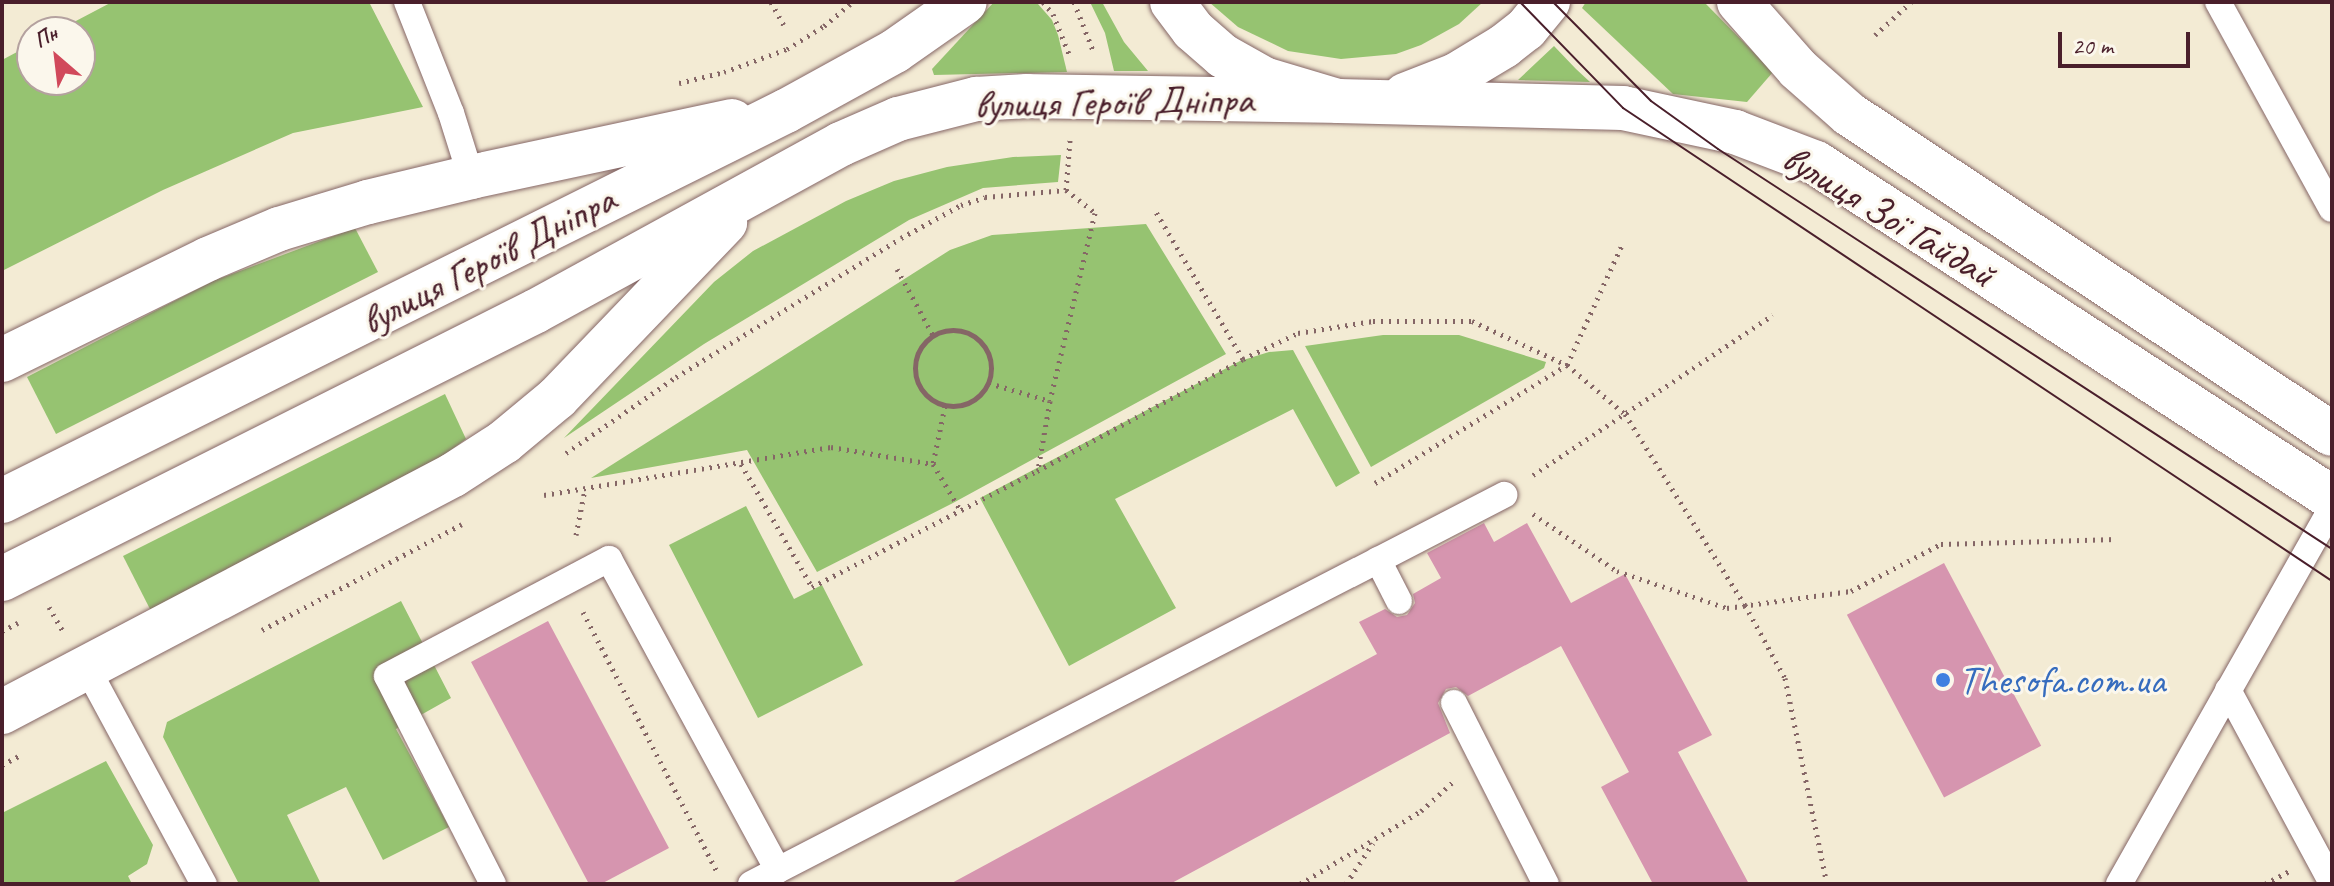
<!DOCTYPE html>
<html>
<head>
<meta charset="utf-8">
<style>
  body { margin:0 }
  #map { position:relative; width:2334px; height:886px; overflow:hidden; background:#f3ebd4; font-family:Caveat,sans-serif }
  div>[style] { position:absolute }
  .green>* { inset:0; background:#96c371 }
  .building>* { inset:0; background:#d695af; transform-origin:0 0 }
  .path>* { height:5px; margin-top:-2.5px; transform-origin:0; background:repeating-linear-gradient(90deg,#856666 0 2px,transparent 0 8px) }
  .path>.ring { margin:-2.5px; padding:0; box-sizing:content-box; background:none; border:5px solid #856666; border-radius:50% }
  .roads { filter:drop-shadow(0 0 2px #856666) drop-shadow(0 0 2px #856666) }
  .service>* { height:26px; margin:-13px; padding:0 13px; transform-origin:13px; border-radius:13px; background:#fff }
  .secondary>* { height:44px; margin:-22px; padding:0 22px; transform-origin:22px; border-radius:22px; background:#fff }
  .tram>* { height:2px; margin:-1px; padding:0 1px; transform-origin:1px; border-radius:1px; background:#4a1f2b }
  .dots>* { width:22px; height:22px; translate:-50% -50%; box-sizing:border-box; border:4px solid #fbf7ec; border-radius:50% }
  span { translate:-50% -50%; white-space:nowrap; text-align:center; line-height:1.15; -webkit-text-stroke:6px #fbf7ec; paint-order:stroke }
  .street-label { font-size:40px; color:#4a1f2b }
  .shop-label { font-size:40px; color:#366cbe }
  .left { translate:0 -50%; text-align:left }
  .frame { position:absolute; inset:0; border:4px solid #4a1f2b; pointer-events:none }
  .north { position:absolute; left:16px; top:16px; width:80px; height:80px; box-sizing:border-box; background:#fbf7ec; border:2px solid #b4a19f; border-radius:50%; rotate:332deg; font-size:22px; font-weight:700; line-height:32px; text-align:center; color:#4a1f2b }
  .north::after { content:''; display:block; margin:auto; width:28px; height:36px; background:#d1495b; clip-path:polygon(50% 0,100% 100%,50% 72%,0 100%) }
  .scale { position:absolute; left:2058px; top:32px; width:132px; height:36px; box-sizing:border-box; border:4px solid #4a1f2b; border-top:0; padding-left:10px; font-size:24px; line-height:28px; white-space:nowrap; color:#4a1f2b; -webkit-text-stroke:6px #fbf7ec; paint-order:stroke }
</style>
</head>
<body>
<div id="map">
  <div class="green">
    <div style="clip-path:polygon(112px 2px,369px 2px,423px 107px,293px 133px,163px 190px,2px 271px,2px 60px,32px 44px,32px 80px,80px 80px,80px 32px,55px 32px)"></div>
    <div style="clip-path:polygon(994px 2px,1038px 4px,1052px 20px,1058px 35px,1067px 72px,934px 75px,932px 69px)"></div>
    <div style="clip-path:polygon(1090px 2px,1102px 2px,1124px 42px,1148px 71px,1114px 71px,1105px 33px)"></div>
    <div style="clip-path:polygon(1209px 2px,1483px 2px,1459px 24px,1421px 45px,1396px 54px,1341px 59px,1288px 51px,1238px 27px)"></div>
    <div style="clip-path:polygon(1586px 2px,1704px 2px,1773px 72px,1747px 102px,1673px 94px,1582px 8px)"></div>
    <div style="clip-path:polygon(1554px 46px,1576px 69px,1590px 82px,1518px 80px)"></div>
    <div style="clip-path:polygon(1061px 155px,1058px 182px,983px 188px,909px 220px,704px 344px,564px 438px,714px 282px,753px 251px,846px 201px,894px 181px,947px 167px,1013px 157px)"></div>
    <div style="clip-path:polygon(1146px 224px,1226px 354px,953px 503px,817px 572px,747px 450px,591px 478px,950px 250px,992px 235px)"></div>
    <div style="clip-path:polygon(355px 228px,378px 272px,56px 434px,27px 377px,213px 281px)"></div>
    <div style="clip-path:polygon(1383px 335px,1459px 335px,1546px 362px,1544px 368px,1371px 467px,1305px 346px)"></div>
    <div style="clip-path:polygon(1293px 350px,1360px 473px,1336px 487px,1293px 409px,1115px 499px,1176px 608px,1069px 666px,980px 498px,1240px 361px,1269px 352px)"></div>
    <div style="clip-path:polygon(445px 394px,466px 439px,424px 470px,152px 613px,123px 556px)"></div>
    <div style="clip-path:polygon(746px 506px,794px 599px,822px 585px,863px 665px,758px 718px,669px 545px)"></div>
    <div style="clip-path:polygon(401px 601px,451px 698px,396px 729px,449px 827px,383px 860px,346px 787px,287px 815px,321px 884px,239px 884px,163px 737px,167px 722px)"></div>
    <div style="clip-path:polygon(106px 761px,153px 845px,147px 864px,128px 876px,132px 884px,2px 884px,2px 813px)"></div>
  </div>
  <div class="building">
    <div style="clip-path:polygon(1484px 523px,1494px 542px,1527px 523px,1571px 603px,1625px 574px,1712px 735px,1678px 752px,1749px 884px,1653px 884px,1601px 787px,1629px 772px,1561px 646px,1468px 696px,1456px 687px,1446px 689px,1438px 703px,1450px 733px,1170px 884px,950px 884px,1377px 654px,1359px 622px,1385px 609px,1397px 617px,1407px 615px,1415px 603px,1413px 594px,1441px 578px,1427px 553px)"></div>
    <div style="left:1944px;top:563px;width:207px;height:110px;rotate:62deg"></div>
    <div style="clip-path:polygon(548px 621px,669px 848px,601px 884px,589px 884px,471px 662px)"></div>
  </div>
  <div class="path">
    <div style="left:771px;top:2px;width:26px;rotate:61deg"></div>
    <div style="left:1043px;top:2px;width:16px;rotate:50deg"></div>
    <div style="left:1053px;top:14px;width:43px;rotate:68.2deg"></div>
    <div style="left:1074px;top:2px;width:55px;rotate:68.6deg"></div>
    <div style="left:1875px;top:35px;width:49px;rotate:-42.5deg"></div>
    <div style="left:679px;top:83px;width:46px;rotate:-13.7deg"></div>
    <div style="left:724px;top:72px;width:67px;rotate:-20.1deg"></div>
    <div style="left:787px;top:49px;width:44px;rotate:-31.9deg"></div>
    <div style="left:824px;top:26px;width:38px;rotate:-40deg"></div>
    <div style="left:1066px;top:190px;width:50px;rotate:-85.4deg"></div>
    <div style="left:897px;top:269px;width:75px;rotate:61.4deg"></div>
    <div class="ring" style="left:915px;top:330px;width:71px;height:71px"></div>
    <div style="left:1243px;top:359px;width:61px;rotate:-25.3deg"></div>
    <div style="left:1298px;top:333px;width:76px;rotate:-9.1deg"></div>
    <div style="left:1373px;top:321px;width:99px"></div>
    <div style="left:1472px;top:321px;width:105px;rotate:24.9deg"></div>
    <div style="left:1567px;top:365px;width:76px;rotate:40.2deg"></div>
    <div style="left:1625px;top:414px;width:226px;rotate:57.9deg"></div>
    <div style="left:1745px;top:605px;width:83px;rotate:61.3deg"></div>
    <div style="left:1785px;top:678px;width:210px;rotate:78.5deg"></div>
    <div style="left:989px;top:383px;width:64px;rotate:16.4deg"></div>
    <div style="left:1050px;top:401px;width:70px;rotate:99.9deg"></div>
    <div style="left:945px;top:406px;width:59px;rotate:101.7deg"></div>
    <div style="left:933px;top:464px;width:55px;rotate:59.2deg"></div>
    <div style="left:566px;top:453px;width:134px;rotate:-34.6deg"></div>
    <div style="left:676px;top:377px;width:264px;rotate:-31.7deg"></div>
    <div style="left:901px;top:238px;width:68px;rotate:-28.8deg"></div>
    <div style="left:961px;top:205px;width:25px;rotate:-18deg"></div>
    <div style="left:985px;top:197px;width:81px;rotate:-4.9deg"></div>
    <div style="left:1066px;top:190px;width:37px;rotate:38deg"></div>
    <div style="left:1095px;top:213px;width:193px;rotate:103.5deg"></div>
    <div style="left:741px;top:464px;width:142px;rotate:60deg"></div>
    <div style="left:812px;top:587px;width:253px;rotate:-27.3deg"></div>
    <div style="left:1037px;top:471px;width:234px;rotate:-28.5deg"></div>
    <div style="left:1243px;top:359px;width:171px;rotate:-120.6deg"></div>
    <div style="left:1533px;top:475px;width:288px;rotate:-33.7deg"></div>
    <div style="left:1375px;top:483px;width:225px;rotate:-31.6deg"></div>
    <div style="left:1567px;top:365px;width:132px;rotate:-65.4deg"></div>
    <div style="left:544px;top:495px;width:291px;rotate:-9.5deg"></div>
    <div style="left:831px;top:447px;width:103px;rotate:9.5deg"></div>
    <div style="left:1533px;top:514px;width:102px;rotate:34.2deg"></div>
    <div style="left:1617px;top:571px;width:116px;rotate:18.6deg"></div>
    <div style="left:1727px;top:608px;width:125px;rotate:-7.8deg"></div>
    <div style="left:1851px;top:591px;width:102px;rotate:-27.6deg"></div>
    <div style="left:1941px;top:544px;width:175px;rotate:-1.6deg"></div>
    <div style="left:576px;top:535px;width:47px;rotate:-78.9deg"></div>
    <div style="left:49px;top:607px;width:28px;rotate:60deg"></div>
    <div style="left:583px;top:612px;width:294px;rotate:62.7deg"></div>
    <div style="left:262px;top:630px;width:226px;rotate:-27.9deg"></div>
    <div style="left:2px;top:631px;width:18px;rotate:-27deg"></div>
    <div style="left:2px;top:765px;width:19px;rotate:-28deg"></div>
    <div style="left:1300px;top:884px;width:141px;rotate:-31.1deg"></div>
    <div style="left:1421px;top:811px;width:46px;rotate:-42.4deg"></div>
    <div style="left:1346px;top:884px;width:49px;rotate:-56.6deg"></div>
    <div style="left:2265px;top:884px;width:27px;rotate:-28deg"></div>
  </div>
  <div class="roads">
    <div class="service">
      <div style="left:407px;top:2px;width:119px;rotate:68.4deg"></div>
      <div style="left:451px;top:113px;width:67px;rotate:72.6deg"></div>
      <div style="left:2218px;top:2px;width:236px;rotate:61.2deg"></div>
      <div style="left:1378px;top:560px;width:46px;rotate:62.9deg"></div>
      <div style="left:87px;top:668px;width:246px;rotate:61.6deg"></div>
      <div style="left:2228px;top:690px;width:219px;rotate:61.7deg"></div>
      <div style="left:1454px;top:703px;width:203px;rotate:63.1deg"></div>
      <div style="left:493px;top:884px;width:233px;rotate:-117deg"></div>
      <div style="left:387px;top:676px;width:251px;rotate:-27.8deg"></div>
      <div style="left:609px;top:559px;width:354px;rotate:61.5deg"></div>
      <div style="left:751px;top:884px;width:848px;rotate:-27.32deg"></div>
      <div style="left:2119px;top:884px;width:433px;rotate:-60.5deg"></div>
    </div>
    <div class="secondary">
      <div style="left:1172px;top:2px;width:35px;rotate:53deg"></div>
      <div style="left:1193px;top:30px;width:40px;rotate:41deg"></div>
      <div style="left:1223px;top:56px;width:47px;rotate:29.3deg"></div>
      <div style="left:1264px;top:79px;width:77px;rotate:16.6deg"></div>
      <div style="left:1338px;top:101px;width:285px;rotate:1.4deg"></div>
      <div style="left:1623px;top:108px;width:115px;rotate:12.1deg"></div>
      <div style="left:1735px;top:132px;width:87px;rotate:20.9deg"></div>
      <div style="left:1816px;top:163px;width:615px;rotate:32.99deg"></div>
      <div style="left:1739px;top:2px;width:89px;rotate:48.6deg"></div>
      <div style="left:1798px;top:69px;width:68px;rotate:41.4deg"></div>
      <div style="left:1849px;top:114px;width:579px;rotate:33.53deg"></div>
      <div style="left:1405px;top:95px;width:55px;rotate:-21.4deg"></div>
      <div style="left:1456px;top:75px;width:56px;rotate:-31.1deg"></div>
      <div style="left:1504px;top:46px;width:28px;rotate:-38deg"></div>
      <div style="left:1526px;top:29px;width:35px;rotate:-51deg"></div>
      <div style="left:2px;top:360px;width:229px;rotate:-26.1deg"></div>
      <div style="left:208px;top:259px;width:77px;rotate:-22.9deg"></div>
      <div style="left:279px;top:229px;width:93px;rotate:-16.9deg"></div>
      <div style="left:368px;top:202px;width:106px;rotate:-13.6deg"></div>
      <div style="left:471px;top:177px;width:267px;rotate:-12.1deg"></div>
      <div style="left:2px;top:501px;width:876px;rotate:-26.45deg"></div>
      <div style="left:786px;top:111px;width:124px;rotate:-28.8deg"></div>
      <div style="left:895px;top:51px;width:85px;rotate:-35deg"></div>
      <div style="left:2px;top:579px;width:597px;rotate:-26.65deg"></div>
      <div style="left:536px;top:311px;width:348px;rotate:-28.7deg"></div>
      <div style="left:841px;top:144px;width:62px;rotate:-23.7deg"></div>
      <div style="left:898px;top:119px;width:81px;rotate:-14.4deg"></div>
      <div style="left:976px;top:99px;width:51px;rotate:-3.4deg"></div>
      <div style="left:1027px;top:96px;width:311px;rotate:0.9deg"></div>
      <div style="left:2px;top:712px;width:509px;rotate:-27.72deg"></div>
      <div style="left:453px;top:475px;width:61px;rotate:-32.9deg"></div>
      <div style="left:504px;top:442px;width:69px;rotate:-39.7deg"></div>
      <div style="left:557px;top:398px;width:243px;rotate:-46.2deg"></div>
    </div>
  </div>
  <div class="tram">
    <div style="left:1520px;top:2px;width:148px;rotate:45.8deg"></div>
    <div style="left:1623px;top:108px;width:852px;rotate:33.71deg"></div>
    <div style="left:1553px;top:2px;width:139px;rotate:45.3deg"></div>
    <div style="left:1651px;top:101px;width:82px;rotate:35.6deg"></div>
    <div style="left:1718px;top:149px;width:733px;rotate:33.08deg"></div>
  </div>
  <div class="dots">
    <div style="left:1943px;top:680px;background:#3f7fe0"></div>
  </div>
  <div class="street-label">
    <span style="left:1114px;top:102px;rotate:-1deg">вулиця Героїв Дніпра</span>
    <span style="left:1889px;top:216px;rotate:31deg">вулиця Зої Гайдай</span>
    <span style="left:488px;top:260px;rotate:-27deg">вулиця Героїв Дніпра</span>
  </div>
  <div class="shop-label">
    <span class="left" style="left:1959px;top:680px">Thesofa.com.ua</span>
  </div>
  <div class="frame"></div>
  <div class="north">Пн</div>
  <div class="scale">20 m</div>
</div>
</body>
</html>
